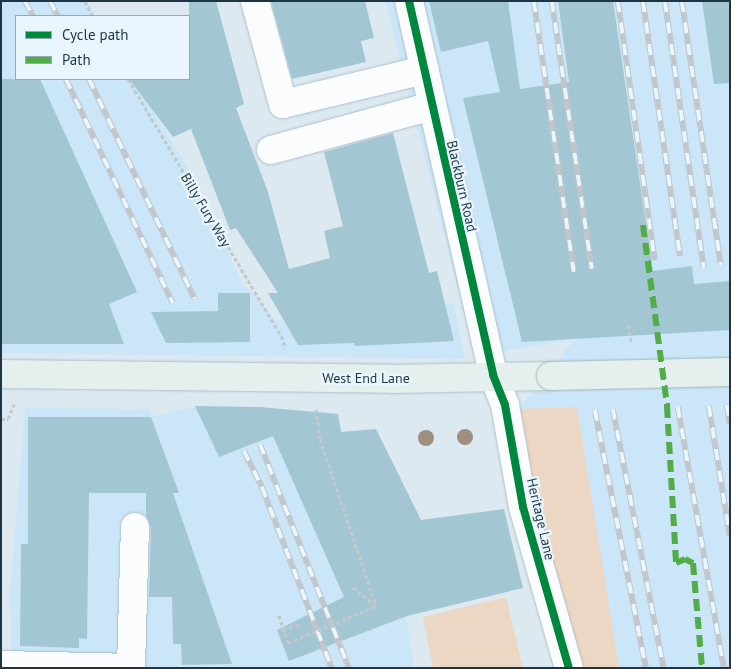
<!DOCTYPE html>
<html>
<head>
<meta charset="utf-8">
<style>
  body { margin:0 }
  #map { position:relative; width:731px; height:669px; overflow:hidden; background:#dce9f1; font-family:"PT Sans",sans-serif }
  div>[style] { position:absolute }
  .built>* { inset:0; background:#cae6f8 }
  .green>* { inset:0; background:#ecd6c4 }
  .building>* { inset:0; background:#a3c7d2 }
  .path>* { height:3px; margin-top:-1.5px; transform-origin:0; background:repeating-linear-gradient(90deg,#c2c9cd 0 4px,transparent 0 6.5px) }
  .roads { filter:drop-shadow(0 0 1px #aebfca) drop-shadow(0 0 1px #aebfca) }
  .minor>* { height:28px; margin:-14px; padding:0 14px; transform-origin:14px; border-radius:14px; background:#fafcfd }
  .major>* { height:28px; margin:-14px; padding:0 14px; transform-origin:14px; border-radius:14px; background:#e4efee }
  .rail>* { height:5.5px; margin-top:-2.75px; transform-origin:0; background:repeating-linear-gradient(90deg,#eaf6fe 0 11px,#c2c6ca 0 22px); box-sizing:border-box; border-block:1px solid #c2c6ca }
  .path-bridge>* { height:3px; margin-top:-1.5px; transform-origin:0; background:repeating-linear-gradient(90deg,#c2c9cd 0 4px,transparent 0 6.5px) }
  .bridges { filter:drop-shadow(0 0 1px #a1b6b8) drop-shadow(0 0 1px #a1b6b8) }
  .major-bridge>* { height:28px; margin:-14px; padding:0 14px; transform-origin:14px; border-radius:14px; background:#e4efee }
  .quiet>* { height:6px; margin-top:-3px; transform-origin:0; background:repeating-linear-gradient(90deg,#52ac47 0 12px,transparent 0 18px) }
  .cycleway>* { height:8px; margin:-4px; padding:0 4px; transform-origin:4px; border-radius:4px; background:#00873e }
  .trees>* { width:16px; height:16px; margin:-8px; border-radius:50%; background:#a08e7e }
  span { translate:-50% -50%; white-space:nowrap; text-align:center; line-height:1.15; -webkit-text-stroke:4.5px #eaf6fe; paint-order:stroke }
  .street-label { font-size:14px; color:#1d3545 }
  .frame { position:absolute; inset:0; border:2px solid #1d3545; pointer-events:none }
  .legend { position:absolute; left:15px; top:15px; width:175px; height:65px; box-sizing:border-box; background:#eaf6fe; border:1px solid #98a9b4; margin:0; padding:6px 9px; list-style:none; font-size:15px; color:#1d3545 }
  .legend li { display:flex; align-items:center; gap:10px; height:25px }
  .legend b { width:25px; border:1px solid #98a9b4 }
</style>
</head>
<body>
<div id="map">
  <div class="built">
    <div style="clip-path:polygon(1px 1px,86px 1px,95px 16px,16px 16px,16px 79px,133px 79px,195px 179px,241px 281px,279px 323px,454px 303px,464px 359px,1px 353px)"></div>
    <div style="clip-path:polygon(385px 1px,730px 1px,730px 668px,582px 668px,518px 409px,576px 338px,475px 357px)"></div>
    <div style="clip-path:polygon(195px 406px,338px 414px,344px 438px,399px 574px,414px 668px,12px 668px,10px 592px,25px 408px,150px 409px,151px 417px)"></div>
  </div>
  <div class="green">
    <div style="clip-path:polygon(577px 407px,619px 668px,582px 668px,536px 508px,518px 409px)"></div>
    <div style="clip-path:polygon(506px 597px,523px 668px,433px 668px,423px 617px)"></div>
  </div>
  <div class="building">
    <div style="clip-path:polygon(189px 1px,216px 1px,244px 104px,236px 108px,268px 192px,289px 269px,330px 258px,324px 231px,343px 226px,324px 152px,393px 133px,429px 273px,437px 271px,454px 341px,355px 346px,354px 343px,298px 345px,268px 293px,278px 293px,236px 228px,230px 230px,191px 129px,173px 137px,129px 79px,189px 79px)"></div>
    <div style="clip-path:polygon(271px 1px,365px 1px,374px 38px,361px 41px,366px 62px,292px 79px)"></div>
    <div style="clip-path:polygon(429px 1px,508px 1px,520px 89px,569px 82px,558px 1px,613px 1px,653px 271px,692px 266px,694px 284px,730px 281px,730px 330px,522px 342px,463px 98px,500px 92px,488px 41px,441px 52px)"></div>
    <div style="clip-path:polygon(702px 1px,730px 1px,730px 83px,714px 84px)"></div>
    <div style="clip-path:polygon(1px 79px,40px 79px,137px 292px,109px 304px,124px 344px,1px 344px)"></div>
    <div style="clip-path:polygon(218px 293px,250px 293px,250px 342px,166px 343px,151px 312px,218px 311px)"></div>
    <div style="clip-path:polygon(195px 406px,260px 407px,338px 414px,341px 432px,376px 429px,421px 520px,504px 509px,523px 588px,407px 616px,289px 661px,277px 630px,344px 597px,273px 436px,219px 457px)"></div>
    <div style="clip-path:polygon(28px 417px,151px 417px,179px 493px,173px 493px,232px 664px,182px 665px,181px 644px,173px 644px,172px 597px,149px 597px,151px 527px,146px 516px,146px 493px,89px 493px,87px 639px,79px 638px,79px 648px,20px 646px,21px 544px,28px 544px)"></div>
  </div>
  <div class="path">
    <div style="left:85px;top:1px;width:17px;rotate:62deg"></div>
    <div style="left:128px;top:79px;width:305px;rotate:59.2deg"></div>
    <div style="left:284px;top:341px;width:7px;rotate:90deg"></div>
    <div style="left:629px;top:325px;width:19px;rotate:84deg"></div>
    <div style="left:316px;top:409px;width:30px;rotate:82deg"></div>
    <div style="left:320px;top:439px;width:176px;rotate:71.5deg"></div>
    <div style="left:1px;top:419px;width:7px"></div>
    <div style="left:8px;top:419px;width:16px;rotate:-68deg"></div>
    <div style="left:353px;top:587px;width:29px;rotate:41deg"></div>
    <div style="left:279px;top:615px;width:15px;rotate:74deg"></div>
    <div style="left:283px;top:629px;width:18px;rotate:-16deg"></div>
  </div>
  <div class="roads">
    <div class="minor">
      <div style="left:255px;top:1px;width:107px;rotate:74.8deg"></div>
      <div style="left:283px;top:104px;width:146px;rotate:-13.5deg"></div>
      <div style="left:409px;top:1px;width:383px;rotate:77.3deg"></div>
      <div style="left:493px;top:375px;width:32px;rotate:68deg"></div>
      <div style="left:505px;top:405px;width:104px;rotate:80deg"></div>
      <div style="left:523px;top:507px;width:167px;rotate:74.1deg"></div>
      <div style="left:271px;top:150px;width:167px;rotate:-15.3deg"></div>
      <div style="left:1px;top:665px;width:129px;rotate:1.3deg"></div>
      <div style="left:131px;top:668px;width:141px;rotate:-88.4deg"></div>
    </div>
    <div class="major">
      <div style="left:1px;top:374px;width:392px;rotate:0.7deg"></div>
      <div style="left:393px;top:379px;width:158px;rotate:-1.1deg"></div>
    </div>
  </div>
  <div class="rail">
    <div style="left:25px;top:1px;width:17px;rotate:62deg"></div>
    <div style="left:50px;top:1px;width:17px;rotate:62deg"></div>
    <div style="left:534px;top:1px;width:274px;rotate:81.6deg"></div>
    <div style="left:552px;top:1px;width:271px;rotate:81.5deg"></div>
    <div style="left:618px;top:1px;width:262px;rotate:81.9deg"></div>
    <div style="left:643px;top:1px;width:258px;rotate:81.7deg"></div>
    <div style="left:665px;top:1px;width:270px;rotate:81.7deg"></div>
    <div style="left:682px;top:1px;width:267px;rotate:81.6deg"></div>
    <div style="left:66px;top:79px;width:248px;rotate:64.5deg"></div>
    <div style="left:89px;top:79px;width:244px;rotate:64.3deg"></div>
    <div style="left:727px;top:405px;width:19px;rotate:81deg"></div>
    <div style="left:709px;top:406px;width:132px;rotate:80.8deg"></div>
    <div style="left:678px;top:407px;width:265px;rotate:80deg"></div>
    <div style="left:613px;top:409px;width:264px;rotate:78.9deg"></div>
    <div style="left:595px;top:410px;width:263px;rotate:78.8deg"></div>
    <div style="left:260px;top:444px;width:241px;rotate:68.3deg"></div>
    <div style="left:244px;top:451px;width:40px;rotate:63.4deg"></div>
    <div style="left:262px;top:487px;width:194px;rotate:68.9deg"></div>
  </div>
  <div class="path-bridge">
    <div style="left:279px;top:615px;width:29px;rotate:72deg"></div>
    <div style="left:288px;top:643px;width:95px;rotate:-22.8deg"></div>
  </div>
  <div class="bridges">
    <div class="major-bridge">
      <div style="left:551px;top:376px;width:179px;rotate:-1.3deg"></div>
    </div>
  </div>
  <div class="quiet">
    <div style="left:643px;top:225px;width:183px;rotate:82.4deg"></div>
    <div style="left:667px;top:406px;width:157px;rotate:86.7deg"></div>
    <div style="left:676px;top:563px;width:10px;rotate:-24deg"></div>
    <div style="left:685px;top:559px;width:9px;rotate:27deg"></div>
    <div style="left:693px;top:563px;width:105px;rotate:85.1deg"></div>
  </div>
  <div class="cycleway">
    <div style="left:409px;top:1px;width:383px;rotate:77.3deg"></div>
    <div style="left:493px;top:375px;width:32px;rotate:68deg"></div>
    <div style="left:505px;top:405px;width:104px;rotate:80deg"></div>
    <div style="left:523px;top:507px;width:167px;rotate:74.1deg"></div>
  </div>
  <div class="trees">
    <div style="left:465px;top:437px"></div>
    <div style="left:426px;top:438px"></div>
  </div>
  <div class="street-label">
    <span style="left:462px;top:186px;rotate:77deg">Blackburn Road</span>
    <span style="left:206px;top:210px;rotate:59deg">Billy Fury Way</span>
    <span style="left:366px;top:378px">West End Lane</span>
    <span style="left:541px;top:519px;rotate:77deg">Heritage Lane</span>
  </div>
  <div class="frame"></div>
  <ul class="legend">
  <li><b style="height:6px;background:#00873e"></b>Cycle path</li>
  <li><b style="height:6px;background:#52ac47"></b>Path</li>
  </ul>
</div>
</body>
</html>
